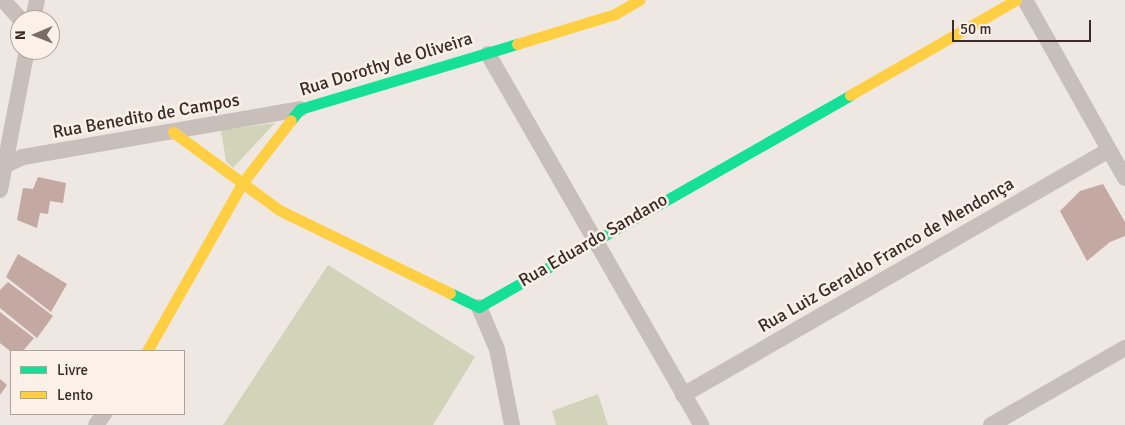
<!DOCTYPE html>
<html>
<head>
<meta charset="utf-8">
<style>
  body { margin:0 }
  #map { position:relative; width:1125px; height:425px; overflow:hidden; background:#efe7e2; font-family:Signika,sans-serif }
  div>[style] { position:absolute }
  .green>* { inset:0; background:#d2d4ba }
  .building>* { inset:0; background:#c4a8a2 }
  .street>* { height:16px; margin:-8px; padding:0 8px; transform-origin:8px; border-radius:8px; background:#c8bfba }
  .fast>* { height:11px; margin:-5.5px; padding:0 5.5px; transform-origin:5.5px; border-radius:5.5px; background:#16e098 }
  .slow>* { height:11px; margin:-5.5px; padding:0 5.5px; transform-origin:5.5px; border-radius:5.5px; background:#ffcf43 }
  span { translate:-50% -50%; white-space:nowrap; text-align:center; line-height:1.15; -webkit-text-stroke:5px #fbf1e9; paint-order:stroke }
  .street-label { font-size:18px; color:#3a2b28 }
  .legend { position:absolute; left:10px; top:350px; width:175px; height:65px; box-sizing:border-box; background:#fbf1e9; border:1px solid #aea29c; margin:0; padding:6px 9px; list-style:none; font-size:15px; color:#3a2b28 }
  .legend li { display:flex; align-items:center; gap:10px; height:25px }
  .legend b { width:25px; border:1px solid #aea29c }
  .north { position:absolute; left:10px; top:10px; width:50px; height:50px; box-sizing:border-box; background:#fbf1e9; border:1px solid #aea29c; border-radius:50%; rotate:269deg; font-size:14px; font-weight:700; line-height:20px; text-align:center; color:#3a2b28 }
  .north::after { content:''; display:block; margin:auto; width:18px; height:22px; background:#796d69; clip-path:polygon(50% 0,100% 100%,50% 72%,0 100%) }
  .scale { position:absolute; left:952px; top:20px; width:139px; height:22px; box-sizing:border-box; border:2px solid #3a2b28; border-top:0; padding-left:6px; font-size:15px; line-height:18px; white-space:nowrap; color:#3a2b28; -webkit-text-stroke:4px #fbf1e9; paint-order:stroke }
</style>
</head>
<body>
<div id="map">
  <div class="green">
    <div style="clip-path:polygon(275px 123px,233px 168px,226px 161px,221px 130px)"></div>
    <div style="clip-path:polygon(328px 265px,475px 357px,433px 425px,223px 425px)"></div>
    <div style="clip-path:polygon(598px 394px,608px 425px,556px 425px,552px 411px)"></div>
  </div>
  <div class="building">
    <div style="clip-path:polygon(38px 177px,66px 183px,63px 203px,50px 201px,48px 214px,40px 213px,37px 228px,17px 220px,23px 188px,33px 189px)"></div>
    <div style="clip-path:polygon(1103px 184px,1125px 222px,1125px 236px,1110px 242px,1087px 261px,1060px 211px,1080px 191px)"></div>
    <div style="clip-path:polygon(18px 254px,67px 284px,51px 312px,6px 277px)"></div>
    <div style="clip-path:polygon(8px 282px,53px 316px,37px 338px,0 308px,0 290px)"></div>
    <div style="clip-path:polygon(0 312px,34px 338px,23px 351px,10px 351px,0 343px)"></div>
    <div style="clip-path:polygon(0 379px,7px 385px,0 395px)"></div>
  </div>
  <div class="street">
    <div style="left:3px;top:0;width:27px;rotate:48deg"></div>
    <div style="left:1025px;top:0;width:204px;rotate:60.7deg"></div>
    <div style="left:33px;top:20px;width:20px;rotate:-79deg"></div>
    <div style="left:488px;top:54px;width:428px;rotate:60.1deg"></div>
    <div style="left:0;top:168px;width:25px;rotate:-26deg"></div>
    <div style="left:23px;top:157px;width:281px;rotate:-9.8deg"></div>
    <div style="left:0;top:190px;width:143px;rotate:-79.1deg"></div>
    <div style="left:479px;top:307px;width:46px;rotate:66.8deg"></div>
    <div style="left:497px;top:349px;width:77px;rotate:78.8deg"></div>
    <div style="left:683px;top:395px;width:491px;rotate:-29.9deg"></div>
    <div style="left:96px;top:425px;width:14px;rotate:-54deg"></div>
    <div style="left:991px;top:425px;width:155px;rotate:-29.9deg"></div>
  </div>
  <div class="fast">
    <div style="left:291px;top:120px;width:14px;rotate:-51deg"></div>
    <div style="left:300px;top:109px;width:227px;rotate:-16.7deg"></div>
    <div style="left:450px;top:293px;width:32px;rotate:26deg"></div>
    <div style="left:479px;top:307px;width:427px;rotate:-29.7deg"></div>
  </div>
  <div class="slow">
    <div style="left:517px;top:44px;width:102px;rotate:-17deg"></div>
    <div style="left:615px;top:14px;width:28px;rotate:-30deg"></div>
    <div style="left:850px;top:95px;width:191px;rotate:-29.8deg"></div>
    <div style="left:173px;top:132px;width:132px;rotate:36.3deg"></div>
    <div style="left:279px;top:210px;width:190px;rotate:25.9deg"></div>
    <div style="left:147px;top:351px;width:194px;rotate:-60.4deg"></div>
    <div style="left:243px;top:182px;width:78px;rotate:-52.3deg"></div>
  </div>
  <div class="street-label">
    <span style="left:386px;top:64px;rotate:-17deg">Rua Dorothy de Oliveira</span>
    <span style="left:146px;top:116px;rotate:-10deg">Rua Benedito de Campos</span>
    <span style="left:593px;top:240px;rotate:-30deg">Rua Eduardo Sandano</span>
    <span style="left:886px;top:255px;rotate:-30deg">Rua Luiz Geraldo Franco de Mendonça</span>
  </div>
  <ul class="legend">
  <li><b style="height:6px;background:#16e098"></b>Livre</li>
  <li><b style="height:6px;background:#ffcf43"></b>Lento</li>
  </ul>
  <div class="north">N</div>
  <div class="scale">50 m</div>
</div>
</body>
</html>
